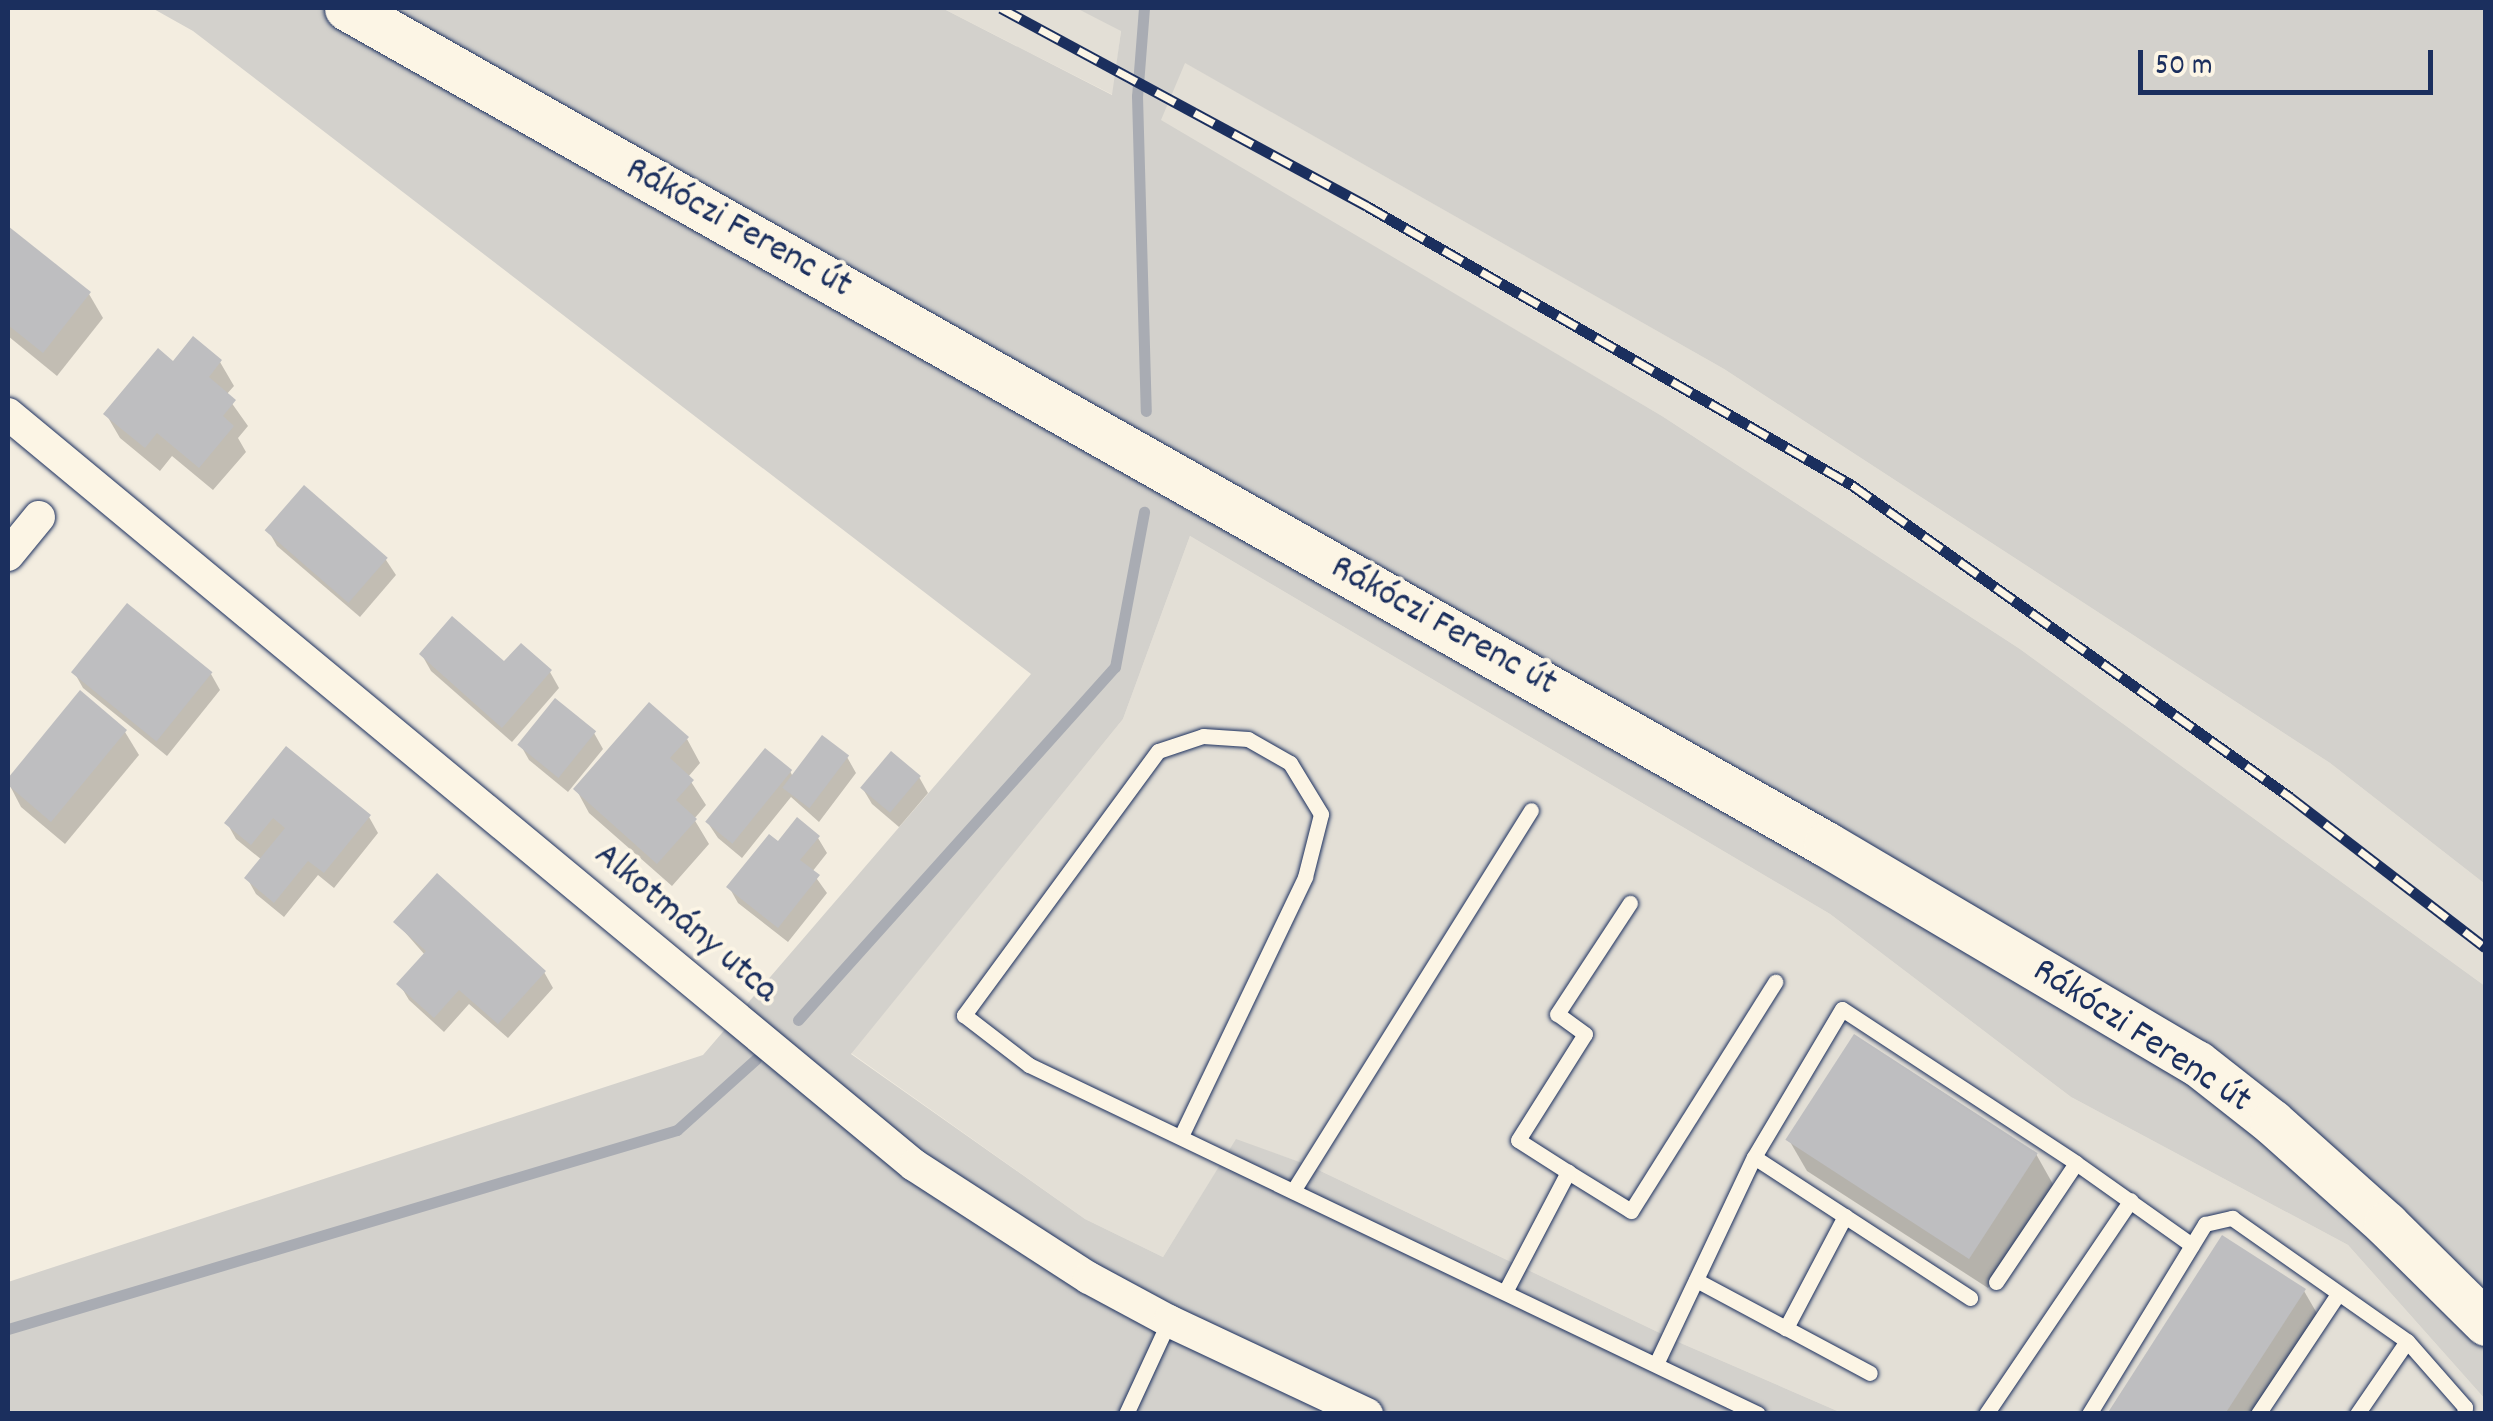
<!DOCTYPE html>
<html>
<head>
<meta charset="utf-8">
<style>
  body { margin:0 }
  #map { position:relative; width:2493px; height:1421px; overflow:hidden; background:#f3ede0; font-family:Dekko,sans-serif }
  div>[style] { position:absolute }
  .built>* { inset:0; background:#e3dfd6 }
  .green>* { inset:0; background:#d3d1cc }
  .shadow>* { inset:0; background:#0003 }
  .stream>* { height:11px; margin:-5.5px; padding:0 5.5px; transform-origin:5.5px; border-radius:5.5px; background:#a9acb3 }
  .building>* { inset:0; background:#bebec0; transform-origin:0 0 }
  .roads { filter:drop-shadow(0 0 2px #1b2f5e) drop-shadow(0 0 2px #1b2f5e) }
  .lane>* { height:15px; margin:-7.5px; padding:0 7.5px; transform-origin:7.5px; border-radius:7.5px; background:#fcf5e5 }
  .street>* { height:32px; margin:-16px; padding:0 16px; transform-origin:16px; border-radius:16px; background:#fcf5e5 }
  .secondary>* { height:45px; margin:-22.5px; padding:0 22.5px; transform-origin:22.5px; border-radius:22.5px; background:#fcf5e5 }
  .rail>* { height:11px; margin-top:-5.5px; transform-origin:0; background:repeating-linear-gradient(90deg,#fcf5e5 0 22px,#1b2f5e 0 44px); box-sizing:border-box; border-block:2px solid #1b2f5e }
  span { translate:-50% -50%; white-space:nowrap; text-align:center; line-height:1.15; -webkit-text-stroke:8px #fcf5e5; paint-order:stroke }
  .street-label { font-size:38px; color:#1b2f5e }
  .frame { position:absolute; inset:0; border:10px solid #1b2f5e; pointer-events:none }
  .scale { position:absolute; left:2138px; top:50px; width:295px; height:45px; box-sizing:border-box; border:5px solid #1b2f5e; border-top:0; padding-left:12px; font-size:30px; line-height:35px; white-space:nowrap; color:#1b2f5e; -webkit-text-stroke:8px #fcf5e5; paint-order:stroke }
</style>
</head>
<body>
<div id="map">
  <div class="built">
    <div style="clip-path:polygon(942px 8px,1076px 8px,1121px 30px,1113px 95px)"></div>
    <div style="clip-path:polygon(1184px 62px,1724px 369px,2330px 763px,2485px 884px,2485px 986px,2020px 649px,1662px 416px,1160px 121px)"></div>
    <div style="clip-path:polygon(1190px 536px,1830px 914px,2071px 1097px,2348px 1245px,2485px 1399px,2485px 1413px,1842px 1413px,1683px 1344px,1308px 1165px,1236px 1140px,1163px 1257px,1085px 1219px,851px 1053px,1123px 719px)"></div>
  </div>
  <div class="green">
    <div style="clip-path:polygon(152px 8px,942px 8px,1112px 95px,1121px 31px,1076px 8px,2485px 8px,2485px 884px,2330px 763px,1724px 369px,1185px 63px,1161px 120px,1662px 416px,2020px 649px,2485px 986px,2485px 1399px,2348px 1245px,2071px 1097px,1830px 914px,1190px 536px,1123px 719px,851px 1054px,1085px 1219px,1163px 1257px,1236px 1139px,1308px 1165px,1683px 1344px,1842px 1413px,8px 1413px,8px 1282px,703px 1055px,1031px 674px,193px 31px)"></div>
  </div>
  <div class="shadow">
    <div style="clip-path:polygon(8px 229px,89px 294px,103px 318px,57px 376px,8px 336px)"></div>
    <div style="clip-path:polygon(220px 362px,234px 386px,226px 395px,248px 426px,238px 438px,246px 452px,213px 490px,172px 456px,160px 471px,120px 438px,106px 414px,174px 364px)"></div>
    <div style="clip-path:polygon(268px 530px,386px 560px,396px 575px,360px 617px,277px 546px)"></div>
    <div style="clip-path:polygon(422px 655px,550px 672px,559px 688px,512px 742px,431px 671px)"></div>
    <div style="clip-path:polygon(74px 672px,211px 674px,220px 690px,167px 756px,83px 688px)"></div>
    <div style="clip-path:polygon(80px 694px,125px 732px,139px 755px,65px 844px,21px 807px,8px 782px)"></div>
    <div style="clip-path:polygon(594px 733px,603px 749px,568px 792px,529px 760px,520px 744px)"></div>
    <div style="clip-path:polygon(687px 739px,700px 763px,688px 777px,706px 805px,694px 819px,709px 844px,672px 886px,589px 813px,576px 789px)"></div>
    <div style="clip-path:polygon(286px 750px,369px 817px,378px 833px,334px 888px,318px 875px,284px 917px,256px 894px,247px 878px,262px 860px,236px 839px,227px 823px)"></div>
    <div style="clip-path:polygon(847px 757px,856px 773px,819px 822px,791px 797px,742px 858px,718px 838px,708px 823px,790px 771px,793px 777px)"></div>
    <div style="clip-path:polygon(919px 777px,928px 793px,899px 827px,872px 804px,863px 789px)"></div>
    <div style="clip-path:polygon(818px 838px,827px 853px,812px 872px,827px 893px,788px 942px,738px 903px,729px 887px,778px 845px)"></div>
    <div style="clip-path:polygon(396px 922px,544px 972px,553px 988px,508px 1038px,469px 1004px,444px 1032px,409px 1000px,400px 985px,425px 955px)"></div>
    <div style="clip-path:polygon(1789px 1140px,2036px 1154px,2054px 1186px,1988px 1288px,1807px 1171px)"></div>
    <div style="clip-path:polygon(2304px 1291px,2322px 1322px,2263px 1414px,2110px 1414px)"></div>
  </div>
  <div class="stream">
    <div style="left:1144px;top:8px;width:88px;rotate:94.5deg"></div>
    <div style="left:1137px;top:96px;width:315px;rotate:88.4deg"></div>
    <div style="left:798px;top:1020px;width:474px;rotate:-48.1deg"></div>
    <div style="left:1115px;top:667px;width:158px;rotate:-79.4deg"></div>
    <div style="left:8px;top:1329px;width:698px;rotate:-16.57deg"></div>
    <div style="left:677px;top:1130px;width:106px;rotate:-41.9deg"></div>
  </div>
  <div class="building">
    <div style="clip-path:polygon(8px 226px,91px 292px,43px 353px,8px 325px)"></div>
    <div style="clip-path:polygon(193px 336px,222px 360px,209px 377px,236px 400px,223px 416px,234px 426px,199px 468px,157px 433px,145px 448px,103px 414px,158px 348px,173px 361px)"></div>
    <div style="left:304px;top:485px;width:111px;height:60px;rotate:41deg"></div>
    <div style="left:127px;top:603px;width:110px;height:89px;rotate:39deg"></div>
    <div style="clip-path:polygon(452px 616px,504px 661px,521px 643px,552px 670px,502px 728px,419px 654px)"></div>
    <div style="clip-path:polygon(80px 690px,127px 730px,51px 822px,8px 785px,8px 778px)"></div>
    <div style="left:555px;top:698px;width:53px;height:60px;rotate:39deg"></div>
    <div style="clip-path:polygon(649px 702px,689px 737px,670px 758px,694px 780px,676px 800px,697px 819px,657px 864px,573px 789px)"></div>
    <div style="left:822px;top:735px;width:34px;height:66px;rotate:37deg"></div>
    <div style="clip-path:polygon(286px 746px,371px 815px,324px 873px,308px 861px,274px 903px,244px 878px,285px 828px,273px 818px,251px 845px,224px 823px)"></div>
    <div style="left:765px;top:748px;width:35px;height:95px;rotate:39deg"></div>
    <div style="left:891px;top:751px;width:39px;height:48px;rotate:40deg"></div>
    <div style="clip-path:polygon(797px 817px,820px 836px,800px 860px,820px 875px,778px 928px,726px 887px,769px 834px,778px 841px)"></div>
    <div style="clip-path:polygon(437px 873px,546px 971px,498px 1024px,459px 990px,434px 1018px,396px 984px,426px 951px,393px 922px)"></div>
    <div style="left:1854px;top:1034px;width:219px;height:126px;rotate:33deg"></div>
    <div style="clip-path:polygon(2222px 1235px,2306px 1289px,2225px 1414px,2107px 1414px)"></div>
  </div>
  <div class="roads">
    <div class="lane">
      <div style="left:1182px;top:1134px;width:285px;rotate:-64.4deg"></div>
      <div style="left:1305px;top:877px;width:65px;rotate:-75.7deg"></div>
      <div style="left:1321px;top:814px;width:60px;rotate:-121.3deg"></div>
      <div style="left:1290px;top:763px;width:48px;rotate:-150.3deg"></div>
      <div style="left:1248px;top:739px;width:45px;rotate:-176.2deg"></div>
      <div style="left:1203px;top:736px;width:47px;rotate:161.6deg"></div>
      <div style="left:1158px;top:751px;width:328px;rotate:126.3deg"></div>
      <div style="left:964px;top:1015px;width:82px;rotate:37.6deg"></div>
      <div style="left:1029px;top:1065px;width:808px;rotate:25.58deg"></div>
      <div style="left:1754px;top:1157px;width:258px;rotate:33.1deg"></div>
      <div style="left:1568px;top:1172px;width:74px;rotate:31.8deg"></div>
      <div style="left:1631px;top:1211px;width:271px;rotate:-57.8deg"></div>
      <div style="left:1293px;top:1191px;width:449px;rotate:-58deg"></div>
      <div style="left:1845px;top:1216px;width:127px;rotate:117.8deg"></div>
      <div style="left:1786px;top:1328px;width:95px;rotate:28.2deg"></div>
      <div style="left:1696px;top:1280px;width:102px;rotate:28.1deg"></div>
      <div style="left:1996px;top:1282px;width:143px;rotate:-56.1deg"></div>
      <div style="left:1505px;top:1292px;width:136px;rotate:-62.3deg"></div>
      <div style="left:1568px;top:1172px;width:59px;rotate:-147.4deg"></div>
      <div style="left:1518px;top:1140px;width:125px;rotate:-57.7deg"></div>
      <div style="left:1585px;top:1034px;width:34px;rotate:-144deg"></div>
      <div style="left:1557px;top:1014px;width:133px;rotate:-56.7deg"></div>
      <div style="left:1656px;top:1364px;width:229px;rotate:-64.7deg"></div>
      <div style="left:1754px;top:1157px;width:172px;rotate:-59.3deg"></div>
      <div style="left:1842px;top:1009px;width:280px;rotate:33.3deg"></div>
      <div style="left:2076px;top:1163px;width:142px;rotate:35.3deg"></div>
      <div style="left:1126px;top:1414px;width:102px;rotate:-65.2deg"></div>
      <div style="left:1986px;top:1414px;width:258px;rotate:-55.9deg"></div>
      <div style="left:2089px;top:1414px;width:223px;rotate:-58.6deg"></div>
      <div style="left:2205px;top:1224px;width:28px;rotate:-13deg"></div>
      <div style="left:2232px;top:1218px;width:214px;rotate:35.1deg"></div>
      <div style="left:2407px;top:1341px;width:88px;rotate:48.7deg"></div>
      <div style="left:2465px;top:1407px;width:7px;rotate:98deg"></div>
      <div style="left:2258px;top:1414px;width:144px;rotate:-56.3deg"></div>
      <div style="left:2357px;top:1414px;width:88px;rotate:-55.6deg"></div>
    </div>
    <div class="street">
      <div style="left:8px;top:414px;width:1177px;rotate:39.66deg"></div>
      <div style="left:914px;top:1165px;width:208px;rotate:32.9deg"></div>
      <div style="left:1089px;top:1278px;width:91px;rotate:28.3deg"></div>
      <div style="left:1169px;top:1321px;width:219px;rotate:25.2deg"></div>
      <div style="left:8px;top:555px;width:49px;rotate:-50.8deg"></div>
    </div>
    <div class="secondary">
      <div style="left:347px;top:8px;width:1699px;rotate:29.48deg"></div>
      <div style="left:1826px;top:844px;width:431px;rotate:30.6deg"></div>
      <div style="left:2197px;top:1063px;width:95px;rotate:38.2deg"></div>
      <div style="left:2272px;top:1122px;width:153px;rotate:41.8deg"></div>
      <div style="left:2386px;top:1224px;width:141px;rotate:44.7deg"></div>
    </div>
  </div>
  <div class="rail">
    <div style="left:1001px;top:8px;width:416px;rotate:28.4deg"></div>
    <div style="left:1367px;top:206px;width:560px;rotate:29.91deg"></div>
    <div style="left:1852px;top:485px;width:538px;rotate:35.46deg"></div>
    <div style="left:2290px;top:797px;width:247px;rotate:37.6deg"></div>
  </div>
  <div class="street-label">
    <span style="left:738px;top:229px;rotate:29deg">Rákóczi Ferenc út</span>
    <span style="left:1443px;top:627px;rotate:29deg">Rákóczi Ferenc út</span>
    <span style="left:685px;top:924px;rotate:40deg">Alkotmány utca</span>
    <span style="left:2141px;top:1037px;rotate:33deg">Rákóczi Ferenc út</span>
  </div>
  <div class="frame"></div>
  <div class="scale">50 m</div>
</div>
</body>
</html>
